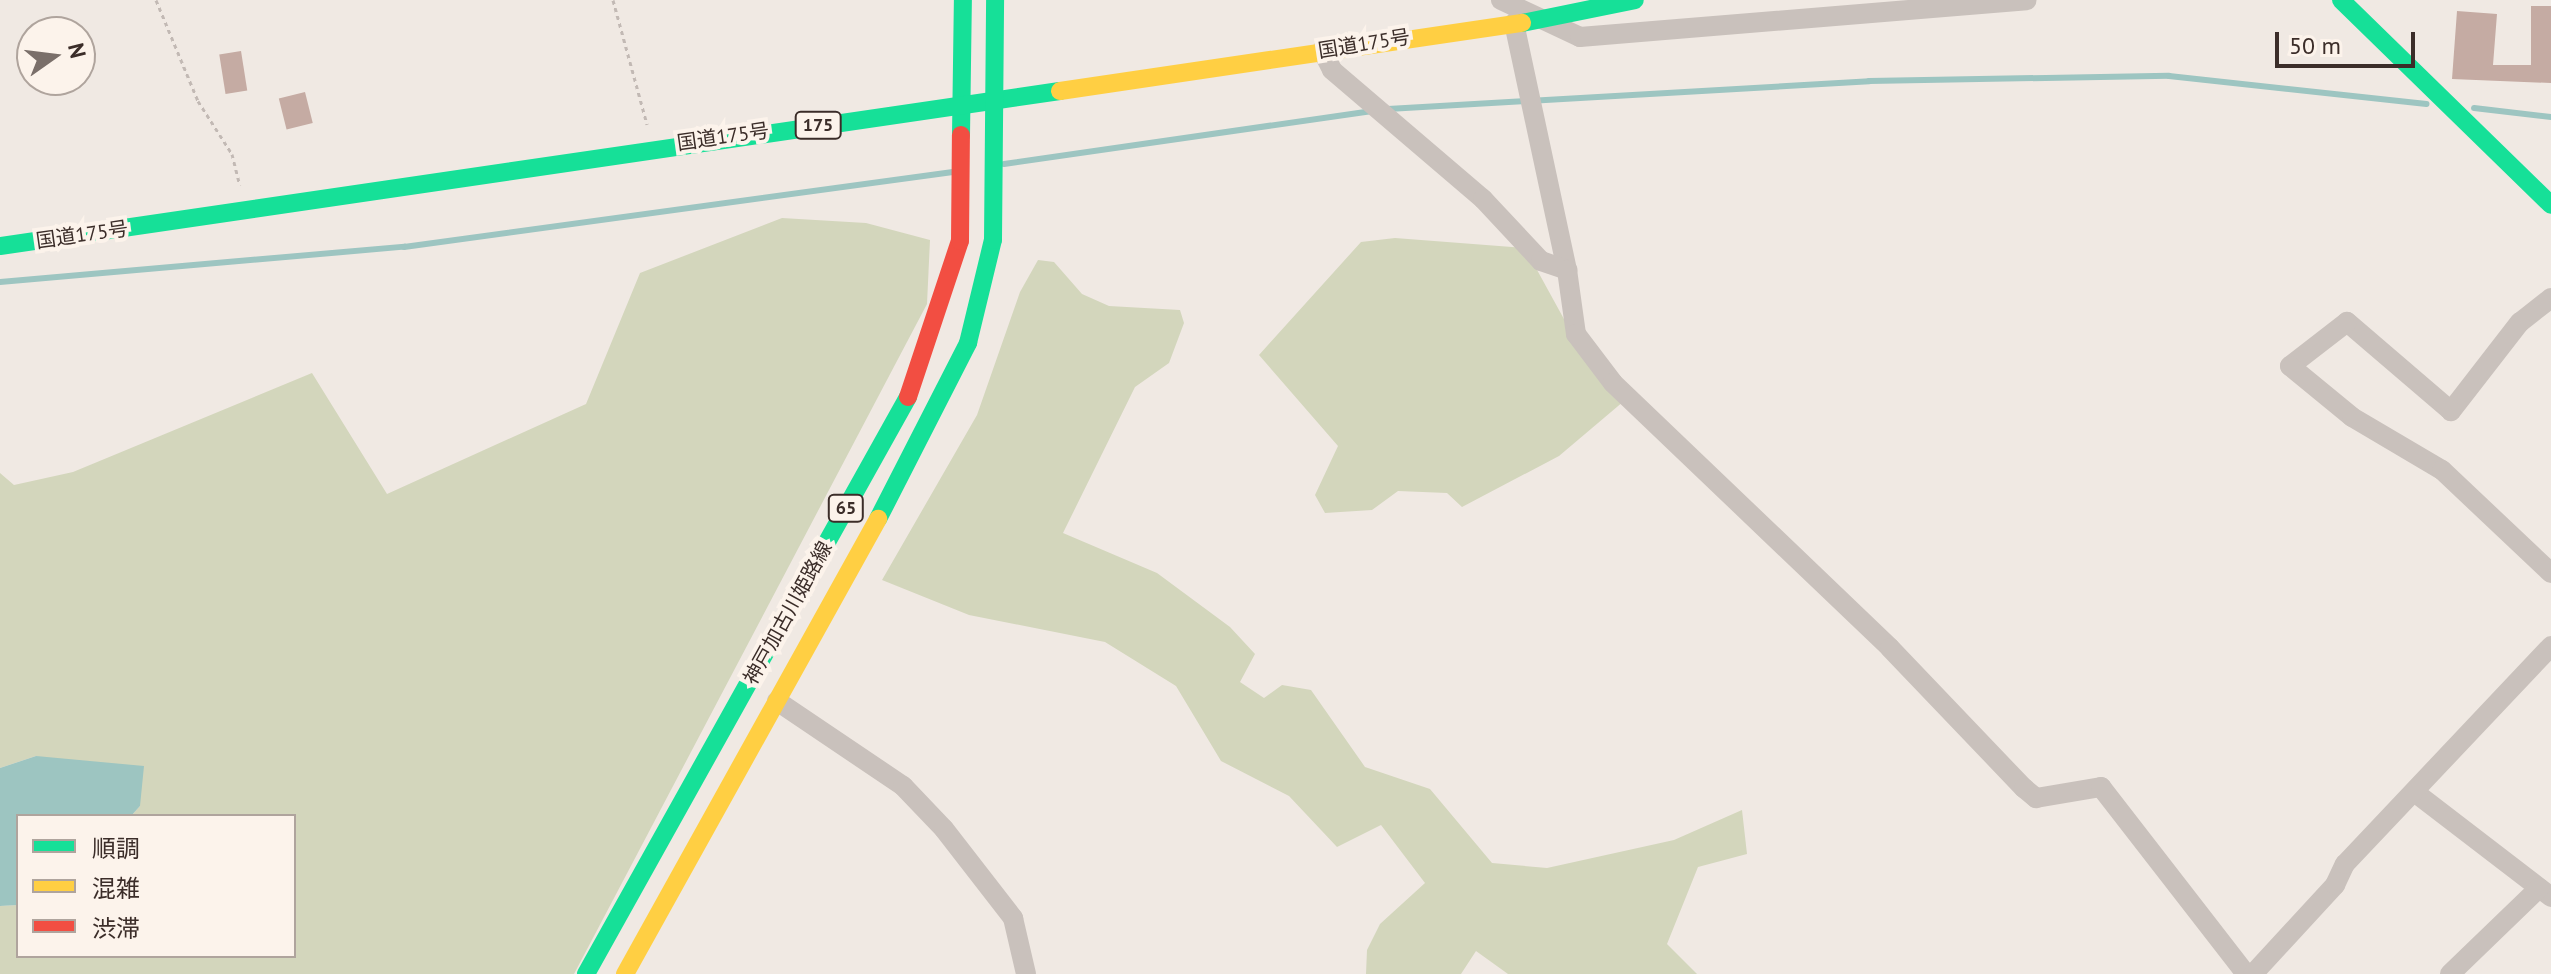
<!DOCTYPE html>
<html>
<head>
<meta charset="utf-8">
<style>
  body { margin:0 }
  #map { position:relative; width:2551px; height:974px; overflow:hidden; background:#f0e9e3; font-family:"PT Sans","Noto Sans JP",sans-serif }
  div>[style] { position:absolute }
  .green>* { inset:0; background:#d3d6bc }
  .water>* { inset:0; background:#9dc5c1 }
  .stream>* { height:6px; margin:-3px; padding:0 3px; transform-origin:3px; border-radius:3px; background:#9dc5c1 }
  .building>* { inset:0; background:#c5aba3; transform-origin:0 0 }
  .path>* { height:3px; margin-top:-1.5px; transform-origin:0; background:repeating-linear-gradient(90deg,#c2b9b4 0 4px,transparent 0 8px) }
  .street>* { height:20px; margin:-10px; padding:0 10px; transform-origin:10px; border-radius:10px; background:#c9c1bc }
  .fast>* { height:18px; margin:-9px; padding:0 9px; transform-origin:9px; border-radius:9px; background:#16e098 }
  .slow>* { height:18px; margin:-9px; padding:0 9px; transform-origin:9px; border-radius:9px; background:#ffcf43 }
  .jam>* { height:18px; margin:-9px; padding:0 9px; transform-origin:9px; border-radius:9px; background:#f24e42 }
  span { translate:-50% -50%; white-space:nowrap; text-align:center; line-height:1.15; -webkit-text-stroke:8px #fcf3eb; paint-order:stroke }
  .shield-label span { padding:2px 6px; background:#fcf3eb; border:2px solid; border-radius:6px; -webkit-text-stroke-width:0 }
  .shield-label { font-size:18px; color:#3b2d29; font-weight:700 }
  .street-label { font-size:20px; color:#3b2d29 }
  .legend { position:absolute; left:16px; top:814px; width:280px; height:144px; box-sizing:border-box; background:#fcf3eb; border:2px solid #afa49d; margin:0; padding:10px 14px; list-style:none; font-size:24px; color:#3b2d29 }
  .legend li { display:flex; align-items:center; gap:16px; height:40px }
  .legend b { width:40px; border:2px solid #afa49d }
  .north { position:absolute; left:16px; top:16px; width:80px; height:80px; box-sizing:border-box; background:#fcf3eb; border:2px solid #afa49d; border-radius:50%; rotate:76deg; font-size:22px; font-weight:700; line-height:32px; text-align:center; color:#3b2d29 }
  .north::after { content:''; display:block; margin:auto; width:28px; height:36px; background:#7a6f6a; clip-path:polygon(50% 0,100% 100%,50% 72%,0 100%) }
  .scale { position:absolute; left:2275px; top:32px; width:140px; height:36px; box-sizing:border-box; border:4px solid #3b2d29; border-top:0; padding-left:10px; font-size:24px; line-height:28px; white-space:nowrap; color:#3b2d29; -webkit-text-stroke:6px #fcf3eb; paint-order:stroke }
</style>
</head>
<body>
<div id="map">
  <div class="green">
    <div style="clip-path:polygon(782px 218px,866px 223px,930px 240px,927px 304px,574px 974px,0 974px,0 906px,18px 905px,18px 956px,294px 956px,294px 816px,131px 816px,140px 806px,36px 756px,0 768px,0 473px,14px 485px,73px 472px,312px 373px,387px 494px,586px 404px,640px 273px)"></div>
    <div style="clip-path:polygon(1395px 238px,1525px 248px,1570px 330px,1624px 401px,1559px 456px,1462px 507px,1447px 493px,1398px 491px,1372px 510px,1325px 513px,1315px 495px,1338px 446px,1259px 355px,1361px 242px)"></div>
    <div style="clip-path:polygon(1038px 260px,1054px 262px,1082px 294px,1109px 306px,1180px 310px,1184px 323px,1169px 363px,1135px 387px,1063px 533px,1157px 573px,1230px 627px,1255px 654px,1240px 682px,1264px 698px,1282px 685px,1311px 690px,1365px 767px,1430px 789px,1492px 863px,1547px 868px,1674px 840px,1742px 810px,1747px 854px,1698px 867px,1667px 944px,1697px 974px,1508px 974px,1476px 951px,1461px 974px,1366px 974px,1367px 950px,1380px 924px,1425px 883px,1381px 825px,1337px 847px,1289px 796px,1221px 761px,1176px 686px,1105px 642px,969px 615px,882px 580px,977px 415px,1020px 292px)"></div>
  </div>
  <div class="water">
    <div style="clip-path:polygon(36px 756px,144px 766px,140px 806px,131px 816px,18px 816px,18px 905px,0 906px,0 768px)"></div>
  </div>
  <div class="stream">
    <div style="left:2474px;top:108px;width:78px;rotate:6.7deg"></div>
    <div style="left:1388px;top:109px;width:482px;rotate:-3.3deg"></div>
    <div style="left:1869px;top:81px;width:300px;rotate:-1deg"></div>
    <div style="left:2169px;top:76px;width:259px;rotate:6.2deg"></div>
    <div style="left:1004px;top:164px;width:372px;rotate:-8.2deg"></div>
    <div style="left:0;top:282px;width:406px;rotate:-5deg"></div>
    <div style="left:404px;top:247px;width:554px;rotate:-7.78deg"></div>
  </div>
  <div class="building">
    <div style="clip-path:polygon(2531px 6px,2551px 6px,2551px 83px,2452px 79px,2457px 11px,2497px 14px,2493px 65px,2531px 65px)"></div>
    <div style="left:241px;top:51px;width:40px;height:22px;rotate:81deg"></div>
    <div style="left:305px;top:92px;width:32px;height:27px;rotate:76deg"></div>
  </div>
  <div class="path">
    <div style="left:156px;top:0;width:109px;rotate:67.4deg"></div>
    <div style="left:198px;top:101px;width:63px;rotate:57.3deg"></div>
    <div style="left:232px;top:154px;width:32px;rotate:76deg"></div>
    <div style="left:613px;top:0;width:129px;rotate:74.7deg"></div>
  </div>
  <div class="street">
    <div style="left:1501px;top:0;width:87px;rotate:25.1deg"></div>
    <div style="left:1580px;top:37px;width:448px;rotate:-4.7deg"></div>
    <div style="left:1514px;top:23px;width:253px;rotate:77.9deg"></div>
    <div style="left:1322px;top:50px;width:22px;rotate:63deg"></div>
    <div style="left:1332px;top:70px;width:199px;rotate:40.5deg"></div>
    <div style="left:1483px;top:199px;width:85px;rotate:46.9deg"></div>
    <div style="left:1541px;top:261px;width:28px;rotate:19deg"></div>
    <div style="left:1567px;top:270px;width:65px;rotate:82deg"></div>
    <div style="left:1576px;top:334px;width:61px;rotate:52.9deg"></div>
    <div style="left:1613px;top:383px;width:383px;rotate:43.7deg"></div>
    <div style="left:1890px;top:648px;width:194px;rotate:46.3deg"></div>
    <div style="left:2024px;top:788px;width:16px;rotate:40deg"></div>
    <div style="left:2036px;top:798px;width:66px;rotate:-9.6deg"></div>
    <div style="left:2101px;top:787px;width:237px;rotate:52.2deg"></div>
    <div style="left:2551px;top:298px;width:39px;rotate:142deg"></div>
    <div style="left:2520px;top:322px;width:113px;rotate:127.8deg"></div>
    <div style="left:2451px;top:411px;width:137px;rotate:-139.4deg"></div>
    <div style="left:2347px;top:322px;width:72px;rotate:142.3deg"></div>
    <div style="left:2290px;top:366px;width:80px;rotate:39.4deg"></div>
    <div style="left:2352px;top:417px;width:104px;rotate:30.5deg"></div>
    <div style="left:2442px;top:470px;width:150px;rotate:43.4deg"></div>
    <div style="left:777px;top:701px;width:152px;rotate:34deg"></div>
    <div style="left:903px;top:786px;width:59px;rotate:46.4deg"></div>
    <div style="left:944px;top:829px;width:113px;rotate:52.2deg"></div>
    <div style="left:1013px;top:918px;width:57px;rotate:76.9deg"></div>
    <div style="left:2417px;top:794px;width:169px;rotate:37.5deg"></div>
    <div style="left:2253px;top:974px;width:121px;rotate:-47.3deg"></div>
    <div style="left:2335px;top:885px;width:23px;rotate:-65deg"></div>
    <div style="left:2345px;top:864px;width:300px;rotate:-46.6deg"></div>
    <div style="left:2450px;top:974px;width:124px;rotate:-44deg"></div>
  </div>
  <div class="fast">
    <div style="left:2341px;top:0;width:293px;rotate:44.3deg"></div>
    <div style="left:1522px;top:23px;width:115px;rotate:-11.5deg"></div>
    <div style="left:961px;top:135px;width:135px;rotate:-89.2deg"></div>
    <div style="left:0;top:246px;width:1071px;rotate:-8.32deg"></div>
    <div style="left:878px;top:519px;width:198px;rotate:-62.9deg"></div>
    <div style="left:968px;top:343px;width:106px;rotate:-76.4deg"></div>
    <div style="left:993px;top:240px;width:240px;rotate:-89.5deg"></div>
    <div style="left:586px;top:974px;width:661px;rotate:-60.84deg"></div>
  </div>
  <div class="slow">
    <div style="left:1060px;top:91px;width:467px;rotate:-8.4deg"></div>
    <div style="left:625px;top:974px;width:521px;rotate:-60.92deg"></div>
  </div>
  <div class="jam">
    <div style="left:908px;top:397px;width:164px;rotate:-71.6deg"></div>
    <div style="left:960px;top:241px;width:106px;rotate:-89.5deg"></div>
  </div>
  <div class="shield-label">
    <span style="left:818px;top:125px">175</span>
    <span style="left:846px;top:508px">65</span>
  </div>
  <div class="street-label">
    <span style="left:1364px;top:44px;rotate:-9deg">国道175号</span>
    <span style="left:723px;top:137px;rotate:-8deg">国道175号</span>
    <span style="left:82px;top:235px;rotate:-8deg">国道175号</span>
    <span style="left:788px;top:613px;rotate:-61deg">神戸加古川姫路線</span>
  </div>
  <ul class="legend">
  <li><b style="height:10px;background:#16e098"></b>順調</li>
  <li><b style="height:10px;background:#ffcf43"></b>混雑</li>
  <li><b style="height:10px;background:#f24e42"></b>渋滞</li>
  </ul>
  <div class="north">N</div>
  <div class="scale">50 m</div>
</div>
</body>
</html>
